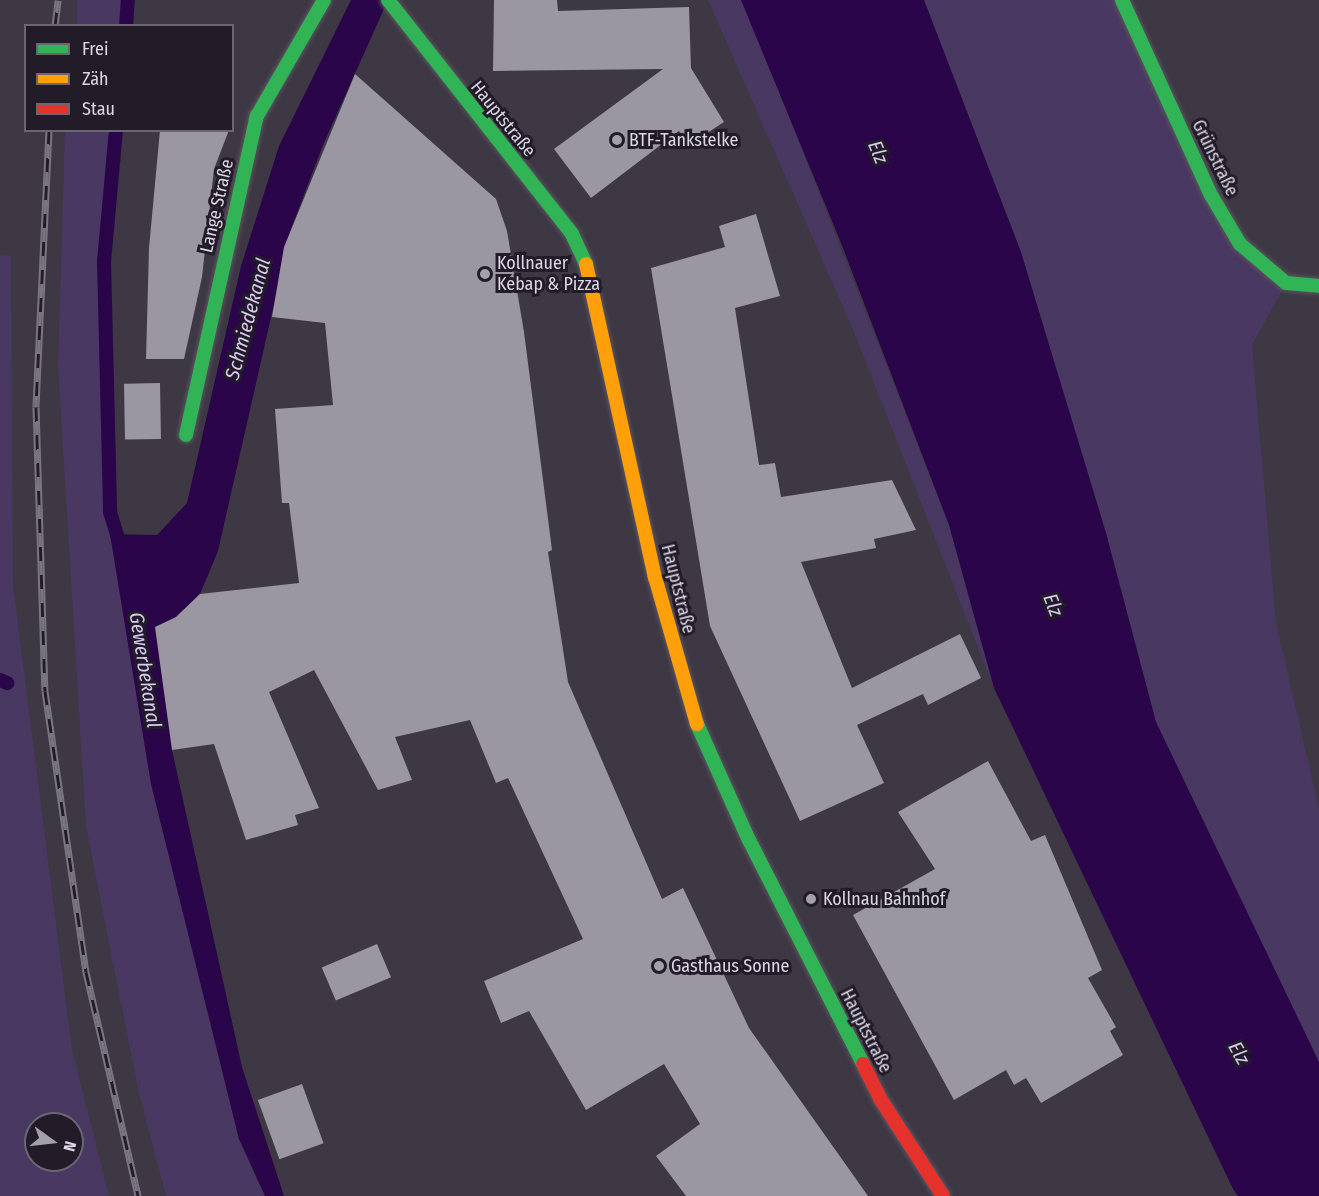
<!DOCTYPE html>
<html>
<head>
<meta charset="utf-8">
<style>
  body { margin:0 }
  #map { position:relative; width:1319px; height:1196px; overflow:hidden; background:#3d3844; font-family:"Fira Sans Condensed",sans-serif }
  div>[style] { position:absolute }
  .green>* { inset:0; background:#493861; transform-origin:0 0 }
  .water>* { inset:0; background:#2b0549 }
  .stream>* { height:14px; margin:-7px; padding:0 7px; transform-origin:7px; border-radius:7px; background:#2b0549 }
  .building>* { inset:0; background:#9b97a2; transform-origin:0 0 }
  .roads { filter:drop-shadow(0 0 2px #5a5560) drop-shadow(0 0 2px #5a5560) }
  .fast>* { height:14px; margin:-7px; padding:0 7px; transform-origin:7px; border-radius:7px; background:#30b455 }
  .slow>* { height:14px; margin:-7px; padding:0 7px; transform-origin:7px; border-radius:7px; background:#ff9f0a }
  .jam>* { height:14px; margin:-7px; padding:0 7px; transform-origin:7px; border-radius:7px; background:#e5322d }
  .rail>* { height:7px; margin-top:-3.5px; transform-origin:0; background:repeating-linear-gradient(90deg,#211c27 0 14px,#7a7582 0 28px); box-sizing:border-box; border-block:2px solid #7a7582 }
  .dots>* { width:16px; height:16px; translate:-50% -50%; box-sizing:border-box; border:3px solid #211c27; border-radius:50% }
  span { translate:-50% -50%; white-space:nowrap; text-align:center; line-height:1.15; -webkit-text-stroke:6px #211c27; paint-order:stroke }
  .street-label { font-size:18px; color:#dcd6e6 }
  .poi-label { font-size:18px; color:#dcd6e6 }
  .left { translate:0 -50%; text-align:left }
  .water-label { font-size:20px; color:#dacaf5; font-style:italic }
  .legend { position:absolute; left:24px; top:24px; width:210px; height:108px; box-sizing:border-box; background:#211c27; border:2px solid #6c6673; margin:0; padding:8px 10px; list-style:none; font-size:18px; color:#dcd6e6 }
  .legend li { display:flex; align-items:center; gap:12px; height:30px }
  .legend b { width:30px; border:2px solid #6c6673 }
  .north { position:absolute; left:24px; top:1112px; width:60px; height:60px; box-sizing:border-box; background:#211c27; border:2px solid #6c6673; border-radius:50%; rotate:105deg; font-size:16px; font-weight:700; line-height:24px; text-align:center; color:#dcd6e6 }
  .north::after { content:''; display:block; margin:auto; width:21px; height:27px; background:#a49fad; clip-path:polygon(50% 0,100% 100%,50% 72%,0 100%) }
</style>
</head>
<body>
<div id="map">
  <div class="green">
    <div style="left:77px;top:0;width:51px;height:25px"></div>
    <div style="clip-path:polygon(708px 0,741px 0,762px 47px,949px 525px,994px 688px,852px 327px)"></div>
    <div style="clip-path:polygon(924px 0,1122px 0,1211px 195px,1286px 283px,1252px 345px,1276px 623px,1319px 809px,1319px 1062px,1156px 722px,1106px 533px,1021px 252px)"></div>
    <div style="clip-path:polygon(65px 131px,116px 131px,104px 261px,110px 534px,151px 784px,239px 1139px,265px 1196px,166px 1196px,138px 1089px,86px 826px,58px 367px)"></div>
    <div style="clip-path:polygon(evenodd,0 255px,11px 256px,13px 585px,72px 1050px,109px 1196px,0 1196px,0 255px,36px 1124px,72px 1124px,72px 1160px,36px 1160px,36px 1124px)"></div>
  </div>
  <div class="water">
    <div style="clip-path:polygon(351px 0,388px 0,323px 145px,291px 229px,218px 551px,200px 594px,176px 617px,172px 750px,242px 1067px,284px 1196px,265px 1196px,239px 1139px,151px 784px,110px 534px,157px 535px,187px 503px,241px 266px,279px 146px)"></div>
    <div style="clip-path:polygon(741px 0,924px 0,1021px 252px,1106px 533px,1156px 722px,1319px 1062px,1319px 1196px,1238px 1196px,1233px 1189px,994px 688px,949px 525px,841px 243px)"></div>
  </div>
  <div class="stream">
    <div style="left:126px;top:26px;width:26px;rotate:-86deg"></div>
    <div style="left:116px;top:130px;width:132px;rotate:95.2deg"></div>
    <div style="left:104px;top:261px;width:251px;rotate:88.6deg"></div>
    <div style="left:110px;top:512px;width:41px;rotate:72.9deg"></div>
    <div style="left:0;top:680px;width:8px;rotate:23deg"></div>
  </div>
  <div class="building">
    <div style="clip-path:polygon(494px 0,557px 0,558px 11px,689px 7px,691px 68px,724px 122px,690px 144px,679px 131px,591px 198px,554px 149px,663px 69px,493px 71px)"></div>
    <div style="clip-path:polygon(355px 74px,496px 199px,507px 231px,524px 332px,552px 550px,548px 552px,568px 682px,662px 899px,683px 888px,749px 1028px,868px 1196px,686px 1196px,656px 1156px,700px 1124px,664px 1064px,586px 1110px,529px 1011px,501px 1023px,484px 981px,583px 939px,508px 778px,496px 783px,470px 720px,395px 737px,412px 780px,378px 790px,314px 670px,269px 692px,319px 808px,295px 815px,298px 825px,246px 840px,214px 744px,172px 750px,155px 627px,176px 617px,200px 594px,299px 583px,289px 503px,282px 503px,275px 409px,333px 405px,325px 323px,272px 317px,284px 247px)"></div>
    <div style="clip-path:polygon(160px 130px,229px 130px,214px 169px,202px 277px,184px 359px,146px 359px,149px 248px)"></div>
    <div style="clip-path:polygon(756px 214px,780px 296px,735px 308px,759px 465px,775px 463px,781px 497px,892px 480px,916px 530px,874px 539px,876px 548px,801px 562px,852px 688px,960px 634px,981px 678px,928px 705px,923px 694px,857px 725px,884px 783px,800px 821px,710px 626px,651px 268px,725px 247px,719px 226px)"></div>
    <div style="left:160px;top:383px;width:56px;height:36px;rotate:89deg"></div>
    <div style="clip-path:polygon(988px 761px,1031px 841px,1045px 835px,1102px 970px,1088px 978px,1116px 1027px,1110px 1031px,1123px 1055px,1041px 1103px,1026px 1078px,1014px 1085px,1006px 1070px,954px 1100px,853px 915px,935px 869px,898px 812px)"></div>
    <div style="left:377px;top:944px;width:36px;height:60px;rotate:67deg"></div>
    <div style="left:302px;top:1084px;width:63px;height:47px;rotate:70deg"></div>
  </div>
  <div class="roads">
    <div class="fast">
      <div style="left:388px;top:0;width:298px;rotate:51.8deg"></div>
      <div style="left:572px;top:234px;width:33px;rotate:65deg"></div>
      <div style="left:1122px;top:0;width:214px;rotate:65.5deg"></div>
      <div style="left:1211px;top:195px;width:57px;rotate:59.4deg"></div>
      <div style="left:1240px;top:244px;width:60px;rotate:40.3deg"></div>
      <div style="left:1286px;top:283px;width:33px;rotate:5deg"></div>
      <div style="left:186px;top:435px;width:327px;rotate:-77.5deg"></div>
      <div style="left:257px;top:116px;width:134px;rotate:-60deg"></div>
      <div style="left:697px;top:724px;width:127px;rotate:65.9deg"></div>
      <div style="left:749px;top:840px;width:251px;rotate:63deg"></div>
    </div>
    <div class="slow">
      <div style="left:586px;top:264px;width:321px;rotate:77.6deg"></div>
      <div style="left:655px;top:577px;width:153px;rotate:74.1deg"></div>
    </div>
    <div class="jam">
      <div style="left:863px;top:1064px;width:40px;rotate:63.4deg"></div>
      <div style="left:881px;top:1100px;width:114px;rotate:57.1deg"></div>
    </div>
  </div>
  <div class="rail">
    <div style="left:55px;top:26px;width:26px;rotate:-83deg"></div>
    <div style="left:49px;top:130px;width:277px;rotate:92.7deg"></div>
    <div style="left:36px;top:407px;width:284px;rotate:88.2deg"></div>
    <div style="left:45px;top:691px;width:284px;rotate:81.7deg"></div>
    <div style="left:86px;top:972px;width:230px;rotate:76.9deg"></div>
  </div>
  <div class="dots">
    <div style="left:617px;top:140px;background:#a49fad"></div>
    <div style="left:485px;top:274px;background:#a49fad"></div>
    <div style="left:811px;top:899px;background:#a49fad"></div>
    <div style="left:659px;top:966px;background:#a49fad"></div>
  </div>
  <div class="street-label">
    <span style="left:503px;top:119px;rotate:51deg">Hauptstraße</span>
    <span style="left:1215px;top:158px;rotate:64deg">Grünstraße</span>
    <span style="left:217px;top:206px;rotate:-77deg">Lange Straße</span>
    <span style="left:678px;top:589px;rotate:76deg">Hauptstraße</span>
    <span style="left:866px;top:1031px;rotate:63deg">Hauptstraße</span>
  </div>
  <div class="poi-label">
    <span class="left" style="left:629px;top:140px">BTF-Tankstelke</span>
    <span class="left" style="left:497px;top:274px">Kollnauer<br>Kebap &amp; Pizza</span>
    <span class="left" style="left:823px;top:899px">Kollnau Bahnhof</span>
    <span class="left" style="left:671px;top:966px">Gasthaus Sonne</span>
  </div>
  <div class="water-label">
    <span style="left:878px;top:152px;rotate:68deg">Elz</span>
    <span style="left:248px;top:319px;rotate:-75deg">Schmiedekanal</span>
    <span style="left:1053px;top:605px;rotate:69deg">Elz</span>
    <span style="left:145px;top:670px;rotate:81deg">Gewerbekanal</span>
    <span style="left:1239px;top:1053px;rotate:61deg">Elz</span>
  </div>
  <ul class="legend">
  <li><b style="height:8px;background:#30b455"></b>Frei</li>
  <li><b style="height:8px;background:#ff9f0a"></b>Zäh</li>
  <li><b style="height:8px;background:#e5322d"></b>Stau</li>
  </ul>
  <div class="north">N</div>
</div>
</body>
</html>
